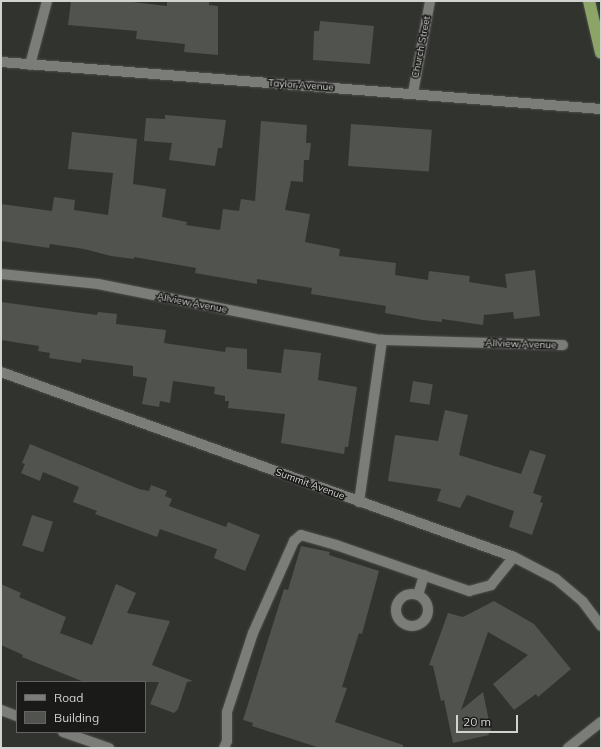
<!DOCTYPE html>
<html>
<head>
<meta charset="utf-8">
<style>
  body { margin:0 }
  #map { position:relative; width:602px; height:749px; overflow:hidden; background:#31332f; font-family:Mulish,sans-serif }
  div>[style] { position:absolute }
  .building>* { inset:0; background:#51534f; transform-origin:0 0 }
  .roads { filter:drop-shadow(0 0 1px #4d4f4b) drop-shadow(0 0 1px #4d4f4b) }
  .minor>* { height:10px; margin:-5px; padding:0 5px; transform-origin:5px; border-radius:5px; background:#7a7d78 }
  .minor>.ring { margin:-5px; padding:0; box-sizing:content-box; background:none; border:10px solid #7a7d78; border-radius:50% }
  .highway>* { height:12px; margin:-6px; padding:0 6px; transform-origin:6px; border-radius:6px; background:#8ca566 }
  span { translate:-50% -50%; white-space:nowrap; text-align:center; line-height:1.15; -webkit-text-stroke:3px #1a1a18; paint-order:stroke }
  .street-label { font-size:10px; color:#d2d3d0 }
  .frame { position:absolute; inset:0; border:2px solid #d2d3d0; pointer-events:none }
  .legend { position:absolute; left:16px; top:681px; width:130px; height:52px; box-sizing:border-box; background:#1a1a18; border:1px solid #646462; margin:0; padding:5px 7px; list-style:none; font-size:12px; color:#d2d3d0 }
  .legend li { display:flex; align-items:center; gap:8px; height:20px }
  .legend b { width:20px; border:1px solid #646462 }
  .scale { position:absolute; left:456px; top:715px; width:62px; height:18px; box-sizing:border-box; border:2px solid #d2d3d0; border-top:0; padding-left:5px; font-size:12px; line-height:14px; white-space:nowrap; color:#d2d3d0; -webkit-text-stroke:3px #1a1a18; paint-order:stroke }
</style>
</head>
<body>
<div id="map">
  <div class="building">
    <div style="clip-path:polygon(71px 1px,124px 1px,167px 6px,167px 1px,209px 1px,209px 5px,218px 6px,218px 55px,184px 52px,185px 44px,136px 39px,137px 31px,68px 25px)"></div>
    <div style="clip-path:polygon(320px 21px,374px 26px,370px 64px,313px 60px,314px 31px,319px 31px)"></div>
    <div style="clip-path:polygon(165px 115px,226px 120px,222px 148px,218px 148px,215px 166px,169px 160px,172px 143px,144px 141px,146px 118px,165px 119px)"></div>
    <div style="clip-path:polygon(261px 121px,307px 125px,306px 143px,311px 143px,309px 160px,304px 160px,303px 182px,291px 181px,285px 210px,310px 214px,305px 242px,340px 249px,339px 256px,396px 263px,395px 275px,428px 280px,429px 271px,470px 276px,469px 282px,507px 288px,505px 274px,535px 270px,540px 316px,514px 319px,513px 312px,484px 315px,483px 325px,442px 319px,442px 322px,423px 320px,385px 313px,386px 306px,311px 294px,312px 288px,257px 279px,257px 284px,195px 273px,196px 268px,134px 257px,134px 259px,111px 256px,84px 249px,50px 244px,49px 248px,1px 241px,1px 204px,52px 211px,54px 197px,75px 200px,74px 210px,108px 215px,113px 173px,68px 169px,72px 132px,137px 139px,133px 184px,166px 189px,162px 217px,187px 222px,186px 225px,220px 230px,223px 209px,239px 211px,241px 199px,255px 201px)"></div>
    <div style="left:351px;top:124px;width:81px;height:42px;rotate:4deg"></div>
    <div style="clip-path:polygon(1px 302px,97px 315px,98px 312px,117px 314px,116px 324px,166px 330px,164px 343px,225px 352px,226px 347px,247px 349px,247px 369px,281px 373px,284px 349px,321px 353px,318px 380px,357px 387px,348px 447px,345px 447px,344px 454px,281px 443px,285px 414px,228px 408px,229px 401px,225px 401px,225px 396px,214px 394px,215px 387px,173px 381px,170px 403px,160px 401px,159px 407px,142px 404px,147px 378px,133px 376px,133px 366px,82px 359px,81px 363px,49px 358px,50px 353px,38px 351px,39px 346px,1px 340px)"></div>
    <div style="left:413px;top:381px;width:20px;height:21px;rotate:9deg"></div>
    <div style="clip-path:polygon(445px 410px,468px 415px,459px 455px,521px 474px,530px 450px,546px 455px,533px 493px,542px 496px,540px 502px,543px 503px,532px 535px,509px 527px,514px 511px,467px 495px,460px 508px,437px 501px,441px 489px,388px 481px,395px 435px,438px 441px)"></div>
    <div style="clip-path:polygon(30px 444px,139px 489px,149px 491px,151px 485px,167px 491px,165px 496px,172px 499px,169px 506px,226px 527px,228px 522px,260px 535px,245px 571px,214px 558px,217px 549px,160px 529px,157px 537px,95px 514px,97px 511px,73px 502px,79px 487px,43px 472px,40px 481px,21px 473px,25px 464px,22px 463px)"></div>
    <div style="left:32px;top:515px;width:22px;height:32px;rotate:18deg"></div>
    <div style="clip-path:polygon(301px 546px,330px 552px,329px 555px,379px 571px,362px 634px,359px 633px,342px 687px,347px 688px,335px 722px,403px 745px,403px 748px,320px 748px,252px 726px,253px 723px,243px 720px,284px 589px,288px 590px)"></div>
    <div style="clip-path:polygon(1px 584px,21px 593px,19px 597px,66px 617px,60px 633px,92px 645px,116px 584px,136px 593px,127px 613px,170px 621px,152px 665px,193px 681px,187px 682px,178px 709px,174px 713px,150px 704px,159px 682px,84px 682px,22px 657px,23px 655px,1px 645px)"></div>
    <div style="clip-path:polygon(494px 601px,534px 624px,571px 669px,538px 697px,536px 694px,514px 710px,493px 684px,528px 655px,488px 632px,461px 710px,483px 692px,491px 731px,488px 732px,489px 735px,453px 743px,444px 700px,441px 701px,433px 666px,429px 665px,448px 613px,463px 617px)"></div>
  </div>
  <div class="roads">
    <div class="minor">
      <div style="left:1px;top:62px;width:602px;rotate:4.48deg"></div>
      <div style="left:30px;top:65px;width:66px;rotate:-75.1deg"></div>
      <div style="left:413px;top:93px;width:94px;rotate:-79.5deg"></div>
      <div style="left:1px;top:274px;width:98px;rotate:5.9deg"></div>
      <div style="left:98px;top:284px;width:289px;rotate:11.2deg"></div>
      <div style="left:382px;top:340px;width:181px;rotate:1.6deg"></div>
      <div style="left:1px;top:372px;width:545px;rotate:19.83deg"></div>
      <div style="left:514px;top:557px;width:47px;rotate:27.6deg"></div>
      <div style="left:556px;top:579px;width:35px;rotate:40deg"></div>
      <div style="left:583px;top:602px;width:30px;rotate:53deg"></div>
      <div style="left:359px;top:502px;width:164px;rotate:-81.9deg"></div>
      <div class="ring" style="left:396px;top:594px;width:22px;height:22px"></div>
      <div style="left:418px;top:595px;width:21px;rotate:-73deg"></div>
      <div style="left:1px;top:710px;width:17px;rotate:21deg"></div>
      <div style="left:63px;top:732px;width:49px;rotate:19.2deg"></div>
      <div style="left:224px;top:748px;width:8px;rotate:-67deg"></div>
      <div style="left:227px;top:741px;width:29px;rotate:-90deg"></div>
      <div style="left:227px;top:712px;width:83px;rotate:-71.8deg"></div>
      <div style="left:253px;top:633px;width:101px;rotate:-66deg"></div>
      <div style="left:294px;top:541px;width:9px;rotate:-41deg"></div>
      <div style="left:301px;top:535px;width:36px;rotate:16deg"></div>
      <div style="left:336px;top:545px;width:141px;rotate:19.1deg"></div>
      <div style="left:469px;top:591px;width:23px;rotate:-15deg"></div>
      <div style="left:491px;top:585px;width:36px;rotate:-51deg"></div>
      <div style="left:568px;top:748px;width:42px;rotate:-38.2deg"></div>
    </div>
    <div class="highway">
      <div style="left:589px;top:1px;width:53px;rotate:77deg"></div>
    </div>
  </div>
  <div class="street-label">
    <span style="left:421px;top:47px;rotate:-79deg">Church Street</span>
    <span style="left:301px;top:85px;rotate:4deg">Taylor Avenue</span>
    <span style="left:192px;top:303px;rotate:11deg">Allview Avenue</span>
    <span style="left:521px;top:344px;rotate:2deg">Allview Avenue</span>
    <span style="left:310px;top:484px;rotate:20deg">Summit Avenue</span>
  </div>
  <div class="frame"></div>
  <ul class="legend">
  <li><b style="height:5px;background:#7a7d78"></b>Road</li>
  <li><b style="height:11px;background:#51534f"></b>Building</li>
  </ul>
  <div class="scale">20 m</div>
</div>
</body>
</html>
